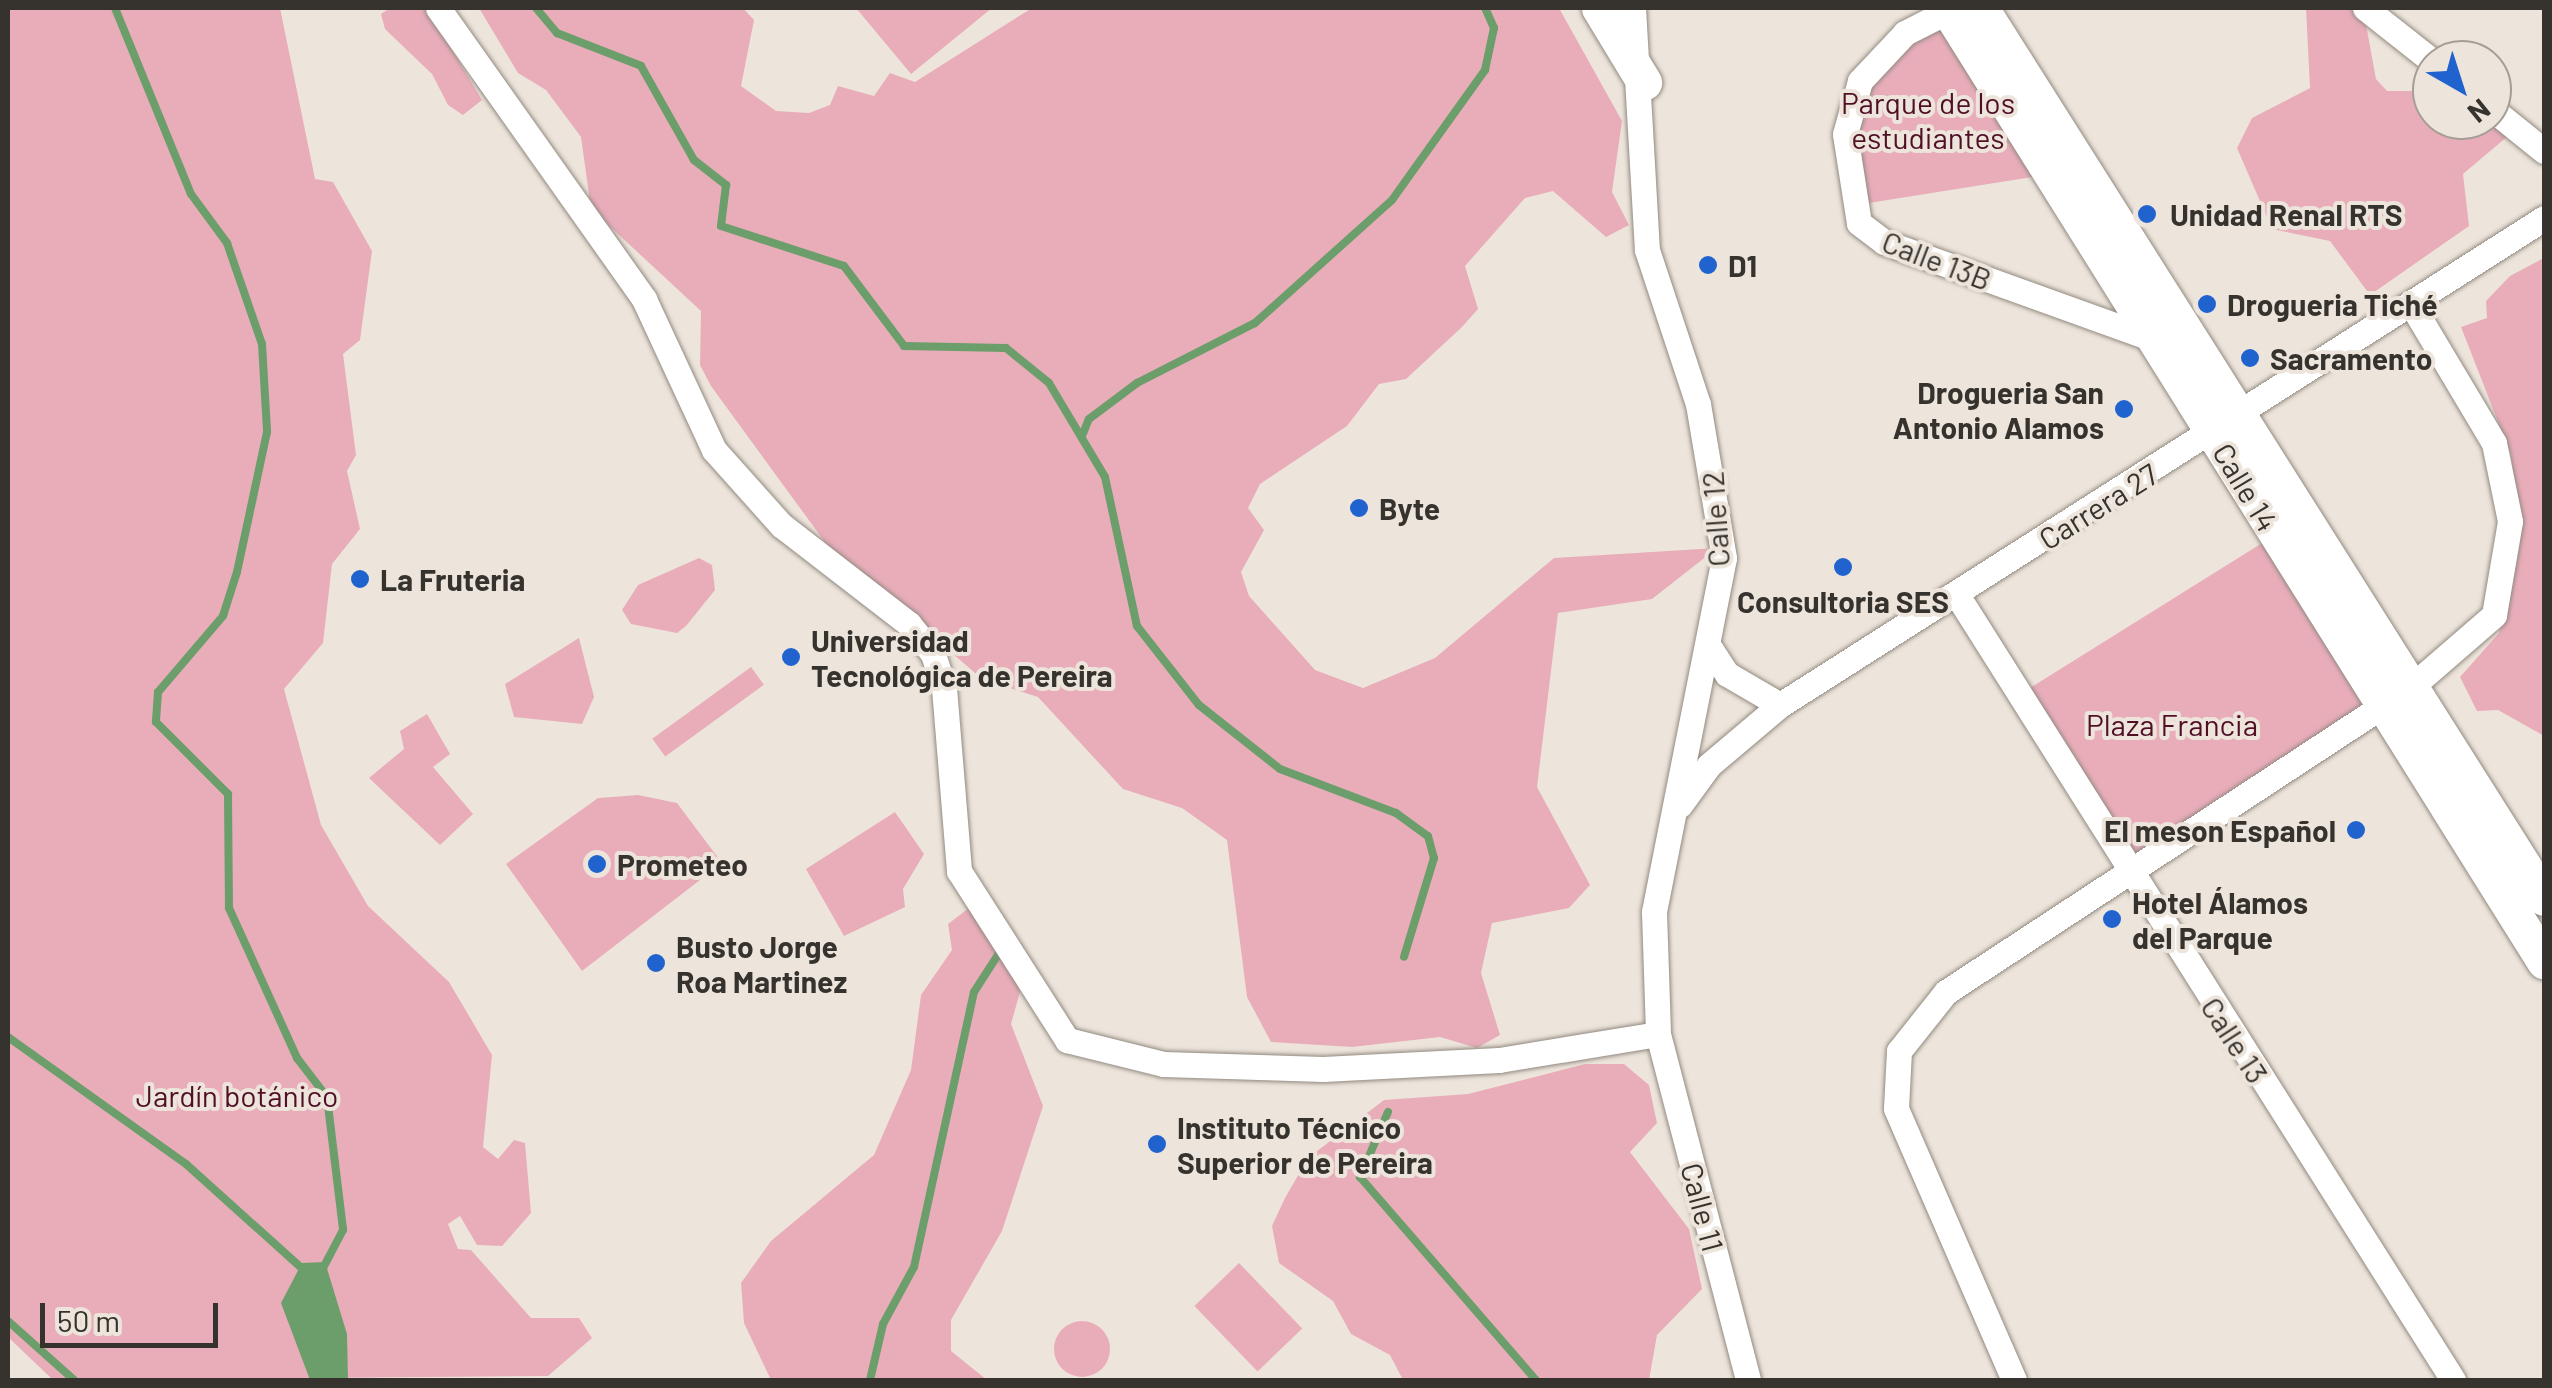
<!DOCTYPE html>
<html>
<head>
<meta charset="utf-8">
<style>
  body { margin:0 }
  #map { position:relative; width:2552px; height:1388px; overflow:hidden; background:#ede5db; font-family:Barlow,sans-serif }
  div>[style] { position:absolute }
  .green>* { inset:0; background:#e9adba; transform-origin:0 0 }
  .round { border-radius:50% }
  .water>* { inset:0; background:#6b9e6a }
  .stream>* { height:8px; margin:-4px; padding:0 4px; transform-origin:4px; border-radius:4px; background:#6b9e6a }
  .roads { filter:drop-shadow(0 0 2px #928a81) drop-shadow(0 0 2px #928a81) }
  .street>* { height:25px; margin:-12.5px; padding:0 12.5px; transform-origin:12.5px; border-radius:12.5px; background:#fff }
  .secondary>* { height:35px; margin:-17.5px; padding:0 17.5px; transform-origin:17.5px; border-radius:17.5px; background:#fff }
  .dots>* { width:28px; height:28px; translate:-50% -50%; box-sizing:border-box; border:5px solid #ede5db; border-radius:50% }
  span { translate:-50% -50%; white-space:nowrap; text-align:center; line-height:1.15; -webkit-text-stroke:8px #ede5db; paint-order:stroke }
  .park-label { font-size:30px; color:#510f26 }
  .poi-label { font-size:30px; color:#36332f; font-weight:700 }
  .left { translate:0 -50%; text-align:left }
  .right { translate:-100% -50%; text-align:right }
  .street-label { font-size:30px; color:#36332f }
  .frame { position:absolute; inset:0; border:10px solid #36332f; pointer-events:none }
  .north { position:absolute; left:2412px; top:40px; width:100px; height:100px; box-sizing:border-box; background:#ede5db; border:2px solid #a49e96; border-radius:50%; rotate:141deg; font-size:28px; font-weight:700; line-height:40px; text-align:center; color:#36332f }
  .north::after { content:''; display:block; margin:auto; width:35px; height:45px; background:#2063cf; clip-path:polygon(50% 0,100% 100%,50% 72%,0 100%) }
  .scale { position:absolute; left:40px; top:1303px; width:178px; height:45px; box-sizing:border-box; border:5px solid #36332f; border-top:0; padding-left:12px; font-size:30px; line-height:35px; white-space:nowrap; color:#36332f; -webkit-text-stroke:8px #ede5db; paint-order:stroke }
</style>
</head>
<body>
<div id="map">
  <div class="green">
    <div style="clip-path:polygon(8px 8px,280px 8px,315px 179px,333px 182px,372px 251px,360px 340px,343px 354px,356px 455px,347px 471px,360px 529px,332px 564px,323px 643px,284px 689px,321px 825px,368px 906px,449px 982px,492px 1055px,483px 1147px,498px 1159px,514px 1140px,525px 1143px,531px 1213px,502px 1246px,477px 1245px,460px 1216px,448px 1224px,458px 1249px,471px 1250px,531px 1318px,579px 1318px,592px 1338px,548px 1376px,53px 1380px,8px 1337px)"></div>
    <div style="clip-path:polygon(390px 8px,427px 8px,482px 100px,463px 115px,448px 105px,432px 74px,385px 29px,381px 14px)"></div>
    <div style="clip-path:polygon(479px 8px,743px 8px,754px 20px,741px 86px,776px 111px,809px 113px,830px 105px,838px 86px,874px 96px,890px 73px,915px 82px,1032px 8px,1559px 8px,1622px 121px,1612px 192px,1629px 225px,1606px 237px,1553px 191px,1525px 198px,1465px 266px,1478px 309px,1462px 327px,1406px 379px,1379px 384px,1347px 426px,1260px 484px,1248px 508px,1264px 530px,1241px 572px,1249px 596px,1315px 670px,1363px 688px,1435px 658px,1554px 558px,1717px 548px,1652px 599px,1558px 613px,1537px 787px,1590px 885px,1569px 908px,1492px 923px,1481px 973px,1500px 1035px,1477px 1048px,1440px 1037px,1352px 1047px,1271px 1042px,1247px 997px,1227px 840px,1182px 808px,1123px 789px,1038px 697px,982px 679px,827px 545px,711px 386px,700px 365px,701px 311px,591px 209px,581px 137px,546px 90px,518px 73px)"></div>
    <div style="clip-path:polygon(856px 8px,992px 8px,911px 74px)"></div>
    <div style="clip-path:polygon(2306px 8px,2363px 8px,2376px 79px,2387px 91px,2425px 91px,2432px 120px,2483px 120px,2508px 136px,2463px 174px,2469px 226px,2370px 295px,2330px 241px,2272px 229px,2237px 148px,2252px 118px,2310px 88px)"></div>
    <div style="clip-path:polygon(1950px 10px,2052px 174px,1850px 206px,1860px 81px)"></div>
    <div style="clip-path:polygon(2544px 258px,2544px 736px,2498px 710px,2477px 711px,2460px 677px,2499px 633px,2521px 531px,2511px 455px,2461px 327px,2487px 318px,2486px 301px,2510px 276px)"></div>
    <div style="left:2275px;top:535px;width:202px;height:301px;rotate:58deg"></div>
    <div style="clip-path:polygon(699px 558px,712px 565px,715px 590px,686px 626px,677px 633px,631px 624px,622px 610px,638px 585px)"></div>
    <div style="clip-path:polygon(579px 638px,594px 697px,582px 724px,514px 717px,505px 684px)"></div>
    <div style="left:751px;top:667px;width:22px;height:122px;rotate:54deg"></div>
    <div style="clip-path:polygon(427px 714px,450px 754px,433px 767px,473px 814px,440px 845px,369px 778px,404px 749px,400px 731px)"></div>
    <div style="clip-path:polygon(638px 795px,677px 803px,722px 863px,582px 971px,506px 864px,598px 798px)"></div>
    <div style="clip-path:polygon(895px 812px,924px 854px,903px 889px,905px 907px,844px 936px,806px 869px)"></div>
    <div style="clip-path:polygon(969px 908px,1012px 958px,1020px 992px,1011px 1024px,1043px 1106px,1002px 1231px,951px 1320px,951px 1351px,987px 1380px,771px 1380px,744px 1323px,741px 1283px,771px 1241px,874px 1155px,911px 1070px,921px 995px,952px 950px,948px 924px)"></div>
    <div style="clip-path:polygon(1585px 1064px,1624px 1064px,1649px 1085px,1657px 1123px,1630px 1152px,1689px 1229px,1702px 1289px,1657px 1335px,1649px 1380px,1403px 1380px,1390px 1355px,1351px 1334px,1333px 1301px,1279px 1263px,1272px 1226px,1285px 1198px,1308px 1158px,1384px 1100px,1468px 1094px)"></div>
    <div style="left:1239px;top:1263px;width:91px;height:62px;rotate:46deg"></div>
    <div class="round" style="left:1054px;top:1321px;width:56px;height:56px"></div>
  </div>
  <div class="water">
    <div style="clip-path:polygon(325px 1262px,347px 1334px,348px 1380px,310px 1380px,281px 1303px,302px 1263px)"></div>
  </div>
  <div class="stream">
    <div style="left:115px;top:8px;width:201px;rotate:67.8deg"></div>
    <div style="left:191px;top:194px;width:61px;rotate:53.7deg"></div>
    <div style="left:227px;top:243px;width:107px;rotate:70.9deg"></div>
    <div style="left:262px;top:344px;width:88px;rotate:86.7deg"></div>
    <div style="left:267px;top:432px;width:143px;rotate:102.1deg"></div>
    <div style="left:237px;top:572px;width:46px;rotate:107.7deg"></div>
    <div style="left:223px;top:616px;width:100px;rotate:130.5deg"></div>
    <div style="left:158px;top:692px;width:30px;rotate:94deg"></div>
    <div style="left:156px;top:722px;width:102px;rotate:45deg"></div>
    <div style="left:228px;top:794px;width:114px;rotate:89.5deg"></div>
    <div style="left:229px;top:908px;width:165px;rotate:65.6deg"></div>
    <div style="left:297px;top:1058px;width:49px;rotate:52.4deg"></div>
    <div style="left:327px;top:1097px;width:134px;rotate:83.1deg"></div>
    <div style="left:343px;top:1230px;width:45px;rotate:117.7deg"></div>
    <div style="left:536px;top:8px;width:33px;rotate:50deg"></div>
    <div style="left:557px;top:33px;width:90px;rotate:21.4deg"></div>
    <div style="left:641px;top:66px;width:108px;rotate:60.6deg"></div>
    <div style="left:694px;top:160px;width:41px;rotate:38deg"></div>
    <div style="left:726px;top:185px;width:41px;rotate:97deg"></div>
    <div style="left:721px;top:226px;width:129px;rotate:18deg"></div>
    <div style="left:844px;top:266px;width:100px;rotate:53.1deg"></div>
    <div style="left:904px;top:346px;width:102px;rotate:1.1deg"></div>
    <div style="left:1006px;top:348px;width:55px;rotate:39.1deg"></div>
    <div style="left:1049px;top:383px;width:109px;rotate:59.2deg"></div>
    <div style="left:1105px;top:477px;width:152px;rotate:77.9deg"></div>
    <div style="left:1137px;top:626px;width:100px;rotate:51.9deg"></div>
    <div style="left:1199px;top:705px;width:103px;rotate:38.3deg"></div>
    <div style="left:1280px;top:769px;width:124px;rotate:20.8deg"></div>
    <div style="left:1396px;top:813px;width:39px;rotate:36deg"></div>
    <div style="left:1428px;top:836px;width:23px;rotate:75deg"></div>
    <div style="left:1434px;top:858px;width:103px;rotate:106.9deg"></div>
    <div style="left:1082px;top:436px;width:18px;rotate:-68deg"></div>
    <div style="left:1089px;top:419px;width:60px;rotate:-36.9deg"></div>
    <div style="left:1137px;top:383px;width:132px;rotate:-27deg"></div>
    <div style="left:1255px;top:323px;width:184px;rotate:-41.9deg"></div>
    <div style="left:1392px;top:200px;width:160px;rotate:-54.4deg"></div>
    <div style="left:1485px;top:70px;width:43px;rotate:-77.9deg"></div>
    <div style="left:1494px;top:28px;width:22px;rotate:-114deg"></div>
    <div style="left:8px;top:1037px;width:219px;rotate:35.5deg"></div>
    <div style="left:186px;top:1164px;width:160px;rotate:42deg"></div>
    <div style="left:1388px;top:1112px;width:71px;rotate:113.3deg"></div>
    <div style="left:1360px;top:1177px;width:269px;rotate:49.1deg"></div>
    <div style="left:8px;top:1321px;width:89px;rotate:41.8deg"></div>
    <div style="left:870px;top:1380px;width:57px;rotate:-76.9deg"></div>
    <div style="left:883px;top:1324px;width:65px;rotate:-61.5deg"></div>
    <div style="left:914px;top:1267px;width:281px;rotate:-77.7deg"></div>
    <div style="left:974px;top:992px;width:54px;rotate:-57.2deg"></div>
  </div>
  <div class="roads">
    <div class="street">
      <div style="left:438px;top:8px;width:357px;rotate:54.7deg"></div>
      <div style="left:644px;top:299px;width:166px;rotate:65.1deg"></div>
      <div style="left:714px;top:450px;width:101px;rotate:48.2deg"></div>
      <div style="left:781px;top:525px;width:162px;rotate:37.7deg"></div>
      <div style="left:909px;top:624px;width:38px;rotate:51deg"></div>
      <div style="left:933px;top:654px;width:36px;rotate:72deg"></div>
      <div style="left:944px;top:688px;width:184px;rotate:85.3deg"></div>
      <div style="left:959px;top:871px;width:201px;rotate:57.4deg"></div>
      <div style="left:1067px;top:1040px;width:99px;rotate:14deg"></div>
      <div style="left:1163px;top:1064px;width:160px;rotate:1.8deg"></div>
      <div style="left:1323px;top:1069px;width:176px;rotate:-2.9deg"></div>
      <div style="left:1499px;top:1060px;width:161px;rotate:-9.3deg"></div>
      <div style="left:1633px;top:8px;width:242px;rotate:86.7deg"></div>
      <div style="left:1647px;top:250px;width:162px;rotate:71.7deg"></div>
      <div style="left:1698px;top:404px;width:156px;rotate:80.4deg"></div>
      <div style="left:1724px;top:558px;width:361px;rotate:101.2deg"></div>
      <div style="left:1654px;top:912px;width:122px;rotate:88.1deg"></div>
      <div style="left:1658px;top:1034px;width:358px;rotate:75.4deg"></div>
      <div style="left:2365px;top:8px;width:85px;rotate:38.3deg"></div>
      <div style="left:1950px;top:10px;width:51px;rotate:152.9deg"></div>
      <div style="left:1905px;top:33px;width:66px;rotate:133.2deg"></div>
      <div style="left:1860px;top:81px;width:55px;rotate:105.8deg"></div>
      <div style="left:1845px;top:134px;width:90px;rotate:81.1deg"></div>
      <div style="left:1859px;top:223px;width:31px;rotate:37deg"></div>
      <div style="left:1884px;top:242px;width:287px;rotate:19.8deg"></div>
      <div style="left:2492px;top:109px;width:67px;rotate:38.9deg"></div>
      <div style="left:1957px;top:595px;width:929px;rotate:57.71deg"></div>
      <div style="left:1710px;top:648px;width:31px;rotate:57deg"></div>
      <div style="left:1727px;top:674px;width:61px;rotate:30.3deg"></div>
      <div style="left:1680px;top:805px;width:49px;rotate:-54.1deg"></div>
      <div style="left:1709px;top:765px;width:93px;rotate:-40.2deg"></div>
      <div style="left:1780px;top:705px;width:906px;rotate:-32.51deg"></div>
      <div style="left:2014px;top:1380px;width:296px;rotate:-113.5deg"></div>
      <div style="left:1896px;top:1108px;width:57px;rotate:-87deg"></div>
      <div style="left:1899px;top:1051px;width:75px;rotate:-51.5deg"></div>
      <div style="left:1946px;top:992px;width:556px;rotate:-33.26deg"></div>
      <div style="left:2411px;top:687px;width:110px;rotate:-40.9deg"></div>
      <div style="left:2494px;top:615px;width:95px;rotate:-80.3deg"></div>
      <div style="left:2510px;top:521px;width:80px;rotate:-101.6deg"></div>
      <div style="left:2494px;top:443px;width:162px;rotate:-120.8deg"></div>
    </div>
    <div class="secondary">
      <div style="left:1599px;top:8px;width:87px;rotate:58.7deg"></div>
      <div style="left:1947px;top:8px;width:1125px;rotate:57.94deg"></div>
      <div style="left:1981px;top:8px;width:1053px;rotate:57.68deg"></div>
    </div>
  </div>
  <div class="dots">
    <div style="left:2147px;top:214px;background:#2063cf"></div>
    <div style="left:1708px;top:265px;background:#2063cf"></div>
    <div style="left:2207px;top:304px;background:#2063cf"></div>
    <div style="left:2250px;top:358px;background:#2063cf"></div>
    <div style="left:2124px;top:409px;background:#2063cf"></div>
    <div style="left:1359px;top:508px;background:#2063cf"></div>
    <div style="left:1843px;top:567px;background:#2063cf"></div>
    <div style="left:360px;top:579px;background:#2063cf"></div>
    <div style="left:791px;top:657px;background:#2063cf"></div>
    <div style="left:2356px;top:830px;background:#2063cf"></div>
    <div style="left:597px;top:864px;background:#2063cf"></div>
    <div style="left:2112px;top:919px;background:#2063cf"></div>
    <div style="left:656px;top:963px;background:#2063cf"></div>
    <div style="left:1157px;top:1144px;background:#2063cf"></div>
  </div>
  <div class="park-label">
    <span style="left:1928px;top:119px">Parque de los<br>estudiantes</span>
    <span style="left:2172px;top:724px">Plaza Francia</span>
    <span style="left:237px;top:1095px">Jardín botánico</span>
  </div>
  <div class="poi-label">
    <span class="left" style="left:2170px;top:214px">Unidad Renal RTS</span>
    <span class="left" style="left:1728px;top:265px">D1</span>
    <span class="left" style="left:2227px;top:304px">Drogueria Tiché</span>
    <span class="left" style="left:2270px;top:358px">Sacramento</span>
    <span class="right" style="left:2104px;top:409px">Drogueria San<br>Antonio Alamos</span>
    <span class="left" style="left:1379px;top:508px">Byte</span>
    <span class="left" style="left:380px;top:579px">La Fruteria</span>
    <span style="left:1843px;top:601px">Consultoria SES</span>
    <span class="left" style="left:811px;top:657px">Universidad<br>Tecnológica de Pereira</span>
    <span class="right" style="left:2336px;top:830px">El meson Español</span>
    <span class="left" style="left:617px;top:864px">Prometeo</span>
    <span class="left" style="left:2132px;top:919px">Hotel Álamos<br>del Parque</span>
    <span class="left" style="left:676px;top:963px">Busto Jorge<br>Roa Martinez</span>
    <span class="left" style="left:1177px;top:1144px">Instituto Técnico<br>Superior de Pereira</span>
  </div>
  <div class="street-label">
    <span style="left:1937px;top:260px;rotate:21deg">Calle 13B</span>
    <span style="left:2246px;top:487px;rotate:59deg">Calle 14</span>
    <span style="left:2098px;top:506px;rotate:-32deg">Carrera 27</span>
    <span style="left:1715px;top:519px;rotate:-94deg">Calle 12</span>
    <span style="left:2235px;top:1040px;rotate:57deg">Calle 13</span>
    <span style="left:1703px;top:1207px;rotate:75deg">Calle 11</span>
  </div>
  <div class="frame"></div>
  <div class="north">N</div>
  <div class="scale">50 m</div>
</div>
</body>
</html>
